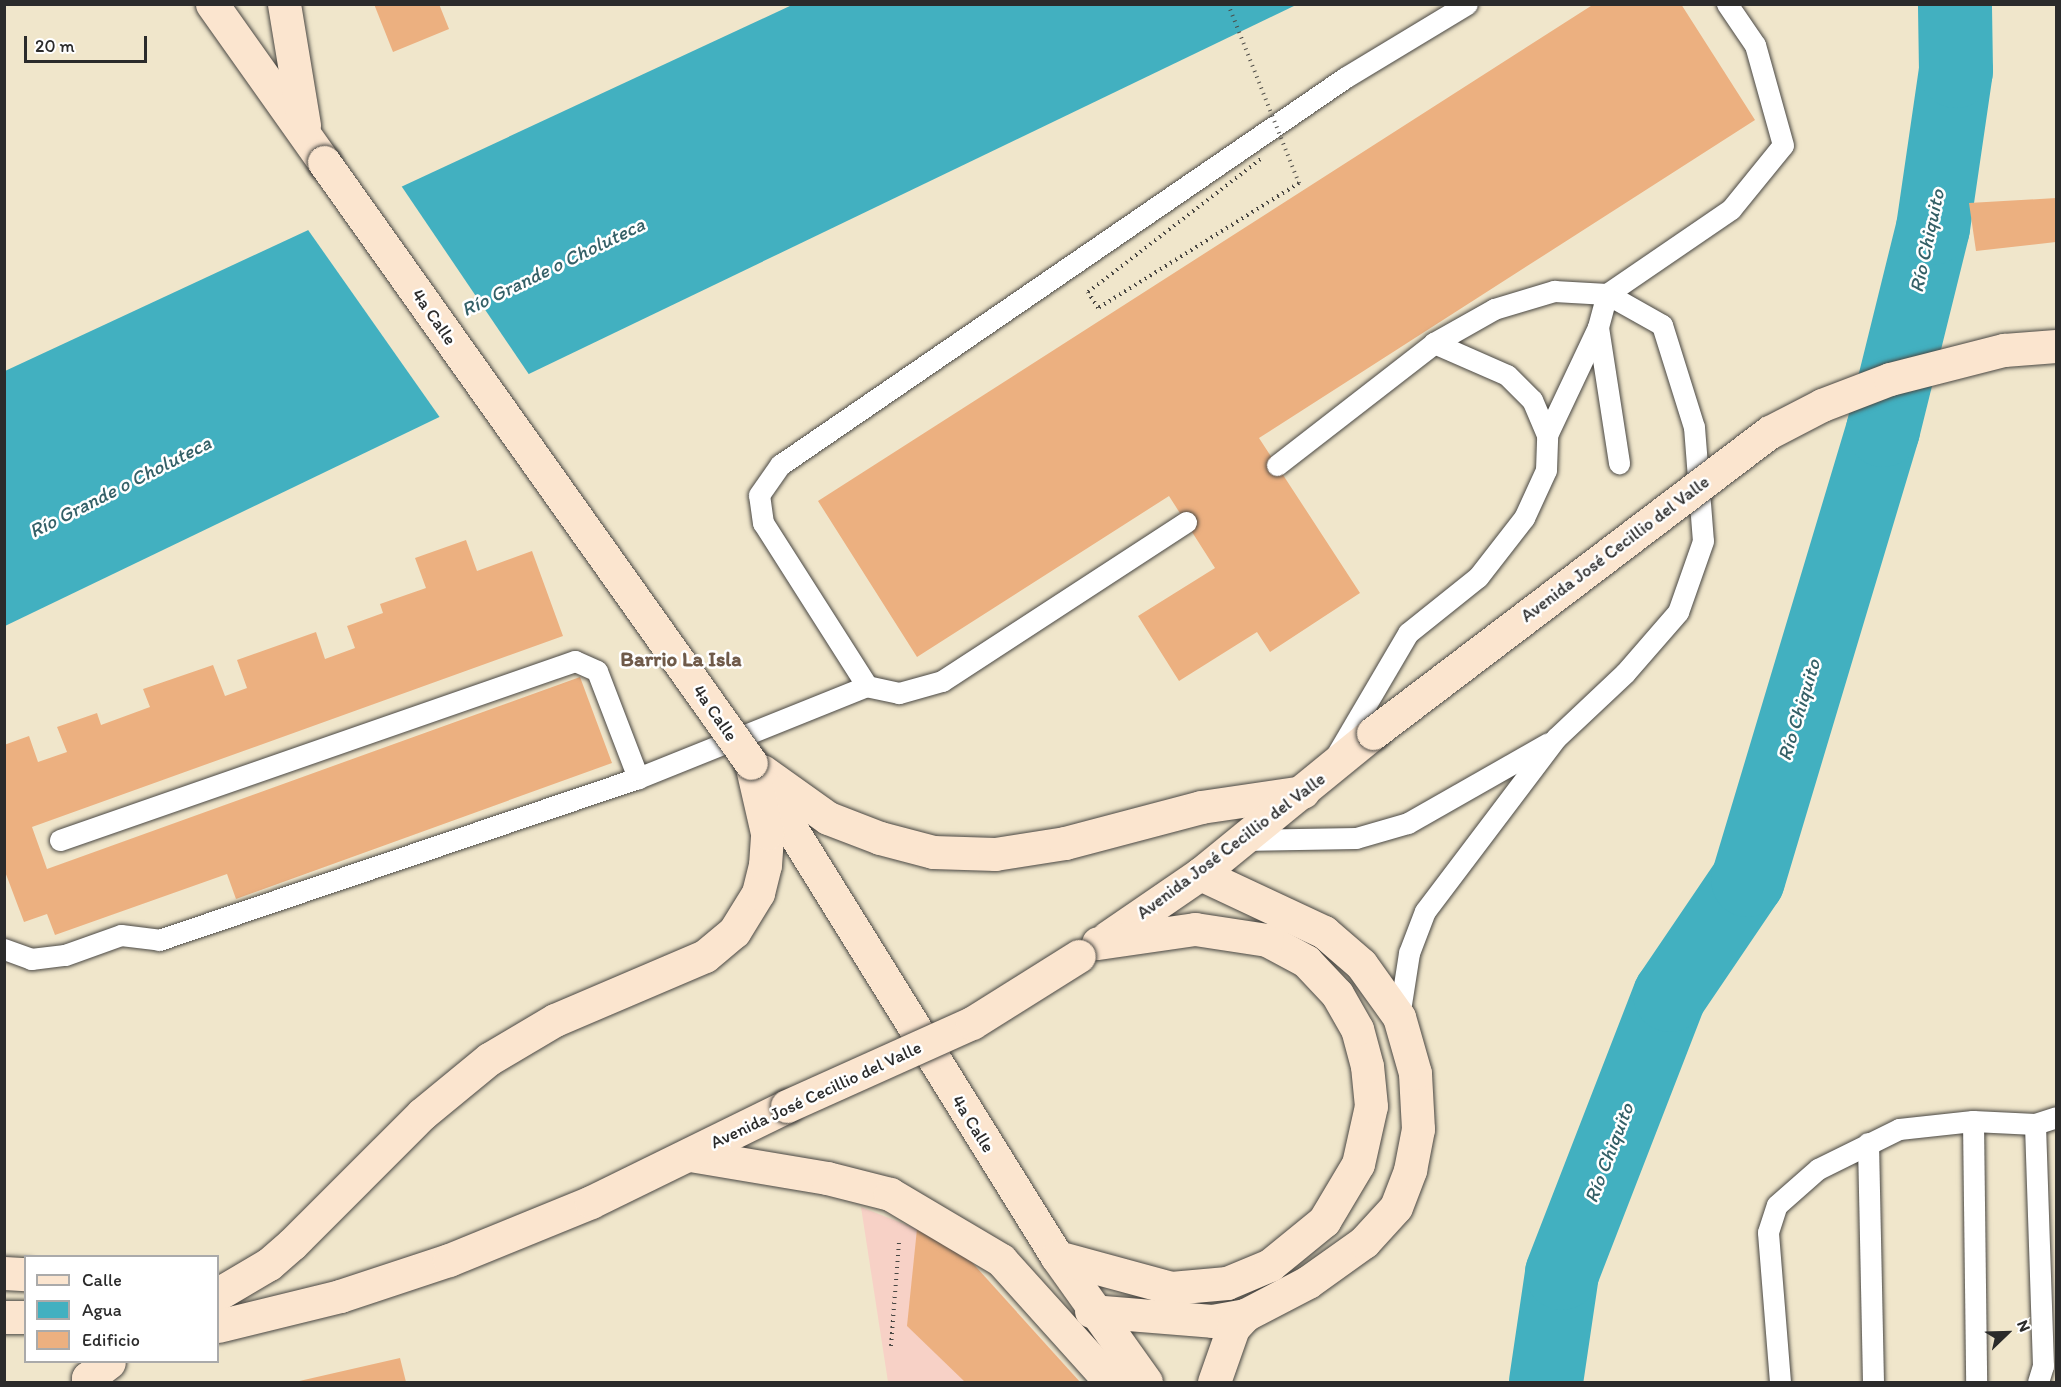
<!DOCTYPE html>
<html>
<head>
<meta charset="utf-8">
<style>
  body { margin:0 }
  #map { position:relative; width:2061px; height:1387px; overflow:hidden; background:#f0e6cb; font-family:Itim,sans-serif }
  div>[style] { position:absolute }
  .built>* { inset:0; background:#f7d1c6 }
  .water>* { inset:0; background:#42b0c0 }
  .pier>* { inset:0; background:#f0e6cb }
  .river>* { height:74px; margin:-37px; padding:0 37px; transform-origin:37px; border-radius:37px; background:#42b0c0 }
  .building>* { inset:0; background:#ecb080 }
  .path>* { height:4px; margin-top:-2px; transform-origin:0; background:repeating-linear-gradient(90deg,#494743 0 1.5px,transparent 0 6px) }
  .roads { filter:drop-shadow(0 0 2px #494743) drop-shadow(0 0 2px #494743) }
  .lane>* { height:21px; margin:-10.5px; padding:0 10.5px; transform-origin:10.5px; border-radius:10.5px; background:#fff }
  .secondary>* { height:33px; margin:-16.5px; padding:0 16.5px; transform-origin:16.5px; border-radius:16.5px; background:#fbe5cf }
  .path-bridge>* { height:4px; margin-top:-2px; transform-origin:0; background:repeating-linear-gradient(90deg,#494743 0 1.5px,transparent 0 6px) }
  .bridges { filter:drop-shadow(0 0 2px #494743) drop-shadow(0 0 2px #494743) }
  .secondary-bridge>* { height:33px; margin:-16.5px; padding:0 16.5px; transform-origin:16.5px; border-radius:16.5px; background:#fbe5cf }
  span { translate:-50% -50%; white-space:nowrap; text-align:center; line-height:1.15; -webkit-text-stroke:5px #fff; paint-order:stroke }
  .street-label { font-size:18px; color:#2b2b2b }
  .water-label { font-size:20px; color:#346067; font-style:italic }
  .quarter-label { font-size:21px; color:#6f5a49; font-weight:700 }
  .frame { position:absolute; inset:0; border:6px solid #2b2b2b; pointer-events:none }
  .legend { position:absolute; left:24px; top:1255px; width:195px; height:108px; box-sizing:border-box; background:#fff; border:2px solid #aaa; margin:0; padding:8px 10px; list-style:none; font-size:18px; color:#2b2b2b }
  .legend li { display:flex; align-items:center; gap:12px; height:30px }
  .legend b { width:30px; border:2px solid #aaa }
  .north { position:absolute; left:1977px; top:1303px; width:60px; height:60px; -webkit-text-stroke:4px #fff; paint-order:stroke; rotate:67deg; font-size:16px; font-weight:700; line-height:24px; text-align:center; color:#2b2b2b }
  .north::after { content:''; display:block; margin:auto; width:21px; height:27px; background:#2b2b2b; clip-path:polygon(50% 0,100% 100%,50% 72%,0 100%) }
  .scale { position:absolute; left:24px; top:36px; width:123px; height:27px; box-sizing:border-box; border:3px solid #2b2b2b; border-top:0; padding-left:8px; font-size:18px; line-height:21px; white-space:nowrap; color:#2b2b2b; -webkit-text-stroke:4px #fff; paint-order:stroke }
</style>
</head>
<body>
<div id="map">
  <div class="built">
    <div style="clip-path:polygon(861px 1207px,917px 1229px,968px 1258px,1080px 1382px,888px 1382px)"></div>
  </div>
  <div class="water">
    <div style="clip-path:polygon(792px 5px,1296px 5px,5px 626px,5px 371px)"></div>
  </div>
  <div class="pier">
    <div style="clip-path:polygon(400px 184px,530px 376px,441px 419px,306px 227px)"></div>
  </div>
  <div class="river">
    <div style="left:1546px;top:1382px;width:110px;rotate:-81.6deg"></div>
    <div style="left:1562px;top:1273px;width:298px;rotate:-68.8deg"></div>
    <div style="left:1670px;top:995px;width:139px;rotate:-55.9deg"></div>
    <div style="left:1748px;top:880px;width:470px;rotate:-73.3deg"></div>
    <div style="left:1883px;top:430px;width:208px;rotate:-76.1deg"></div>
    <div style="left:1933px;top:228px;width:159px;rotate:-81.7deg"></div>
    <div style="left:1956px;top:71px;width:67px;rotate:-90.9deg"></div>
  </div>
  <div class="building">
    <div style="clip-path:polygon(374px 4px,439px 4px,449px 29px,393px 52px)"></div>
    <div style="clip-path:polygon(1594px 4px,1681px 4px,1755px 120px,1259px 438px,1360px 593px,1270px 652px,1257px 632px,1179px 681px,1138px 616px,1215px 568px,1169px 496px,917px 657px,818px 501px)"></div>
    <div style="clip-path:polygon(2056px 198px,2056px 242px,1976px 251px,1969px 203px)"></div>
    <div style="clip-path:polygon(466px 540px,477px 571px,532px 551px,563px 636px,32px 827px,47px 869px,580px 677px,612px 763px,236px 899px,227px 874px,55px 935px,47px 914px,24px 922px,4px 869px,4px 745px,29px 736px,38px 762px,67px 752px,57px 727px,97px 713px,101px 725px,150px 707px,143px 689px,213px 665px,225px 696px,247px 688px,237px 660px,316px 632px,325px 659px,355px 648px,347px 626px,383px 613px,380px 604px,426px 588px,415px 558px)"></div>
    <div style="clip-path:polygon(917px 1229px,968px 1258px,1080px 1382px,965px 1382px,907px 1326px)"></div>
    <div style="clip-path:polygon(400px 1358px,406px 1382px,295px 1382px)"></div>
  </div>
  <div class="path">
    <div style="left:891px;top:1346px;width:104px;rotate:-85.6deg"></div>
  </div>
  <div class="roads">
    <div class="lane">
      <div style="left:1598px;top:327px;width:138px;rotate:81.2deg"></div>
      <div style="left:1547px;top:435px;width:119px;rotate:-64.7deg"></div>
      <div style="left:1598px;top:327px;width:34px;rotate:-75deg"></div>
      <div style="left:1607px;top:294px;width:150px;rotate:-34.4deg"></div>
      <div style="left:1731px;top:209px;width:82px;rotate:-50.9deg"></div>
      <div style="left:1783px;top:145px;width:104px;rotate:-105.6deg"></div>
      <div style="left:1755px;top:45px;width:50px;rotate:-124.3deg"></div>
      <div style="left:1277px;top:465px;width:199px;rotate:-37.8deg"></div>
      <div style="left:1434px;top:343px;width:69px;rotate:-29.5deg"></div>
      <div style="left:1494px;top:309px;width:63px;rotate:-16.7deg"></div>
      <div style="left:1554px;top:291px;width:53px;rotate:3.2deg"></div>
      <div style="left:1607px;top:294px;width:63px;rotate:29.4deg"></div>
      <div style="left:1662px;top:325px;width:107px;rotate:72.6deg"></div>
      <div style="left:1694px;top:427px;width:114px;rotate:85.5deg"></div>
      <div style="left:1703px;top:541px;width:75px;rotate:109.4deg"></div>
      <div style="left:1678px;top:612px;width:81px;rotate:131deg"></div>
      <div style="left:1625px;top:673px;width:95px;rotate:136.7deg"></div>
      <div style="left:1556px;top:738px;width:217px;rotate:127.1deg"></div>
      <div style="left:1425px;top:911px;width:45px;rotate:110.9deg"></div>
      <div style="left:1409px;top:953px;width:65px;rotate:98.9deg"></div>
      <div style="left:1186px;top:522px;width:291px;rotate:146.9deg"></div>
      <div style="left:942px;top:681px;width:45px;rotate:164.4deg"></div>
      <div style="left:899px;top:693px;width:33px;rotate:-168deg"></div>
      <div style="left:867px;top:686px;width:193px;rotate:-122.5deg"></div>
      <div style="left:763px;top:523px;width:28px;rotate:-98deg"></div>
      <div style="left:759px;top:495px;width:37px;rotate:-55deg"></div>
      <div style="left:780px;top:465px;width:686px;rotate:-34.43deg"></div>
      <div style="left:1346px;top:77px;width:141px;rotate:-31.1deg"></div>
      <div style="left:1337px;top:754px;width:140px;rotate:-59.6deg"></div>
      <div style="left:1408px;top:633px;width:90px;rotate:-38.7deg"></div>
      <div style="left:1478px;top:577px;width:75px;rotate:-52.1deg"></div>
      <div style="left:1524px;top:518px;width:53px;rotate:-65.4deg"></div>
      <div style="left:1546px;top:470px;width:35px;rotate:-88deg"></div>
      <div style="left:1547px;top:435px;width:38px;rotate:-113deg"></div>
      <div style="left:1532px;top:400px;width:35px;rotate:-135deg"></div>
      <div style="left:1507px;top:375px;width:80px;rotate:-156.3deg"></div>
      <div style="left:60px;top:840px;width:545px;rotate:-19.17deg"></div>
      <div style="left:575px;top:661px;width:24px;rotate:24deg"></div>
      <div style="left:597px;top:671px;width:115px;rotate:69deg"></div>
      <div style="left:1241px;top:840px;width:115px;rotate:-1deg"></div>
      <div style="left:1356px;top:838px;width:54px;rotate:-16.1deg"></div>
      <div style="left:1408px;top:823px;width:161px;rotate:-29.7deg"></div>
      <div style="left:4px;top:949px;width:29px;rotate:20deg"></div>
      <div style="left:31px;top:959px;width:34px;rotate:-7deg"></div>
      <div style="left:65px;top:955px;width:59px;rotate:-19.7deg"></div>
      <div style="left:121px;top:935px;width:38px;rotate:7deg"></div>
      <div style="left:159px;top:940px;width:506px;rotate:-18.69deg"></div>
      <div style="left:638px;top:778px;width:247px;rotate:-21.9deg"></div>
      <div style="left:1973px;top:1121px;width:261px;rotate:89.3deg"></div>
      <div style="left:1868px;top:1143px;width:239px;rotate:88.8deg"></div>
      <div style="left:1780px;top:1382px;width:150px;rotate:-94.6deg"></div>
      <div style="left:1768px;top:1232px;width:28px;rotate:-72deg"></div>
      <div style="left:1777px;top:1205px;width:55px;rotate:-41.3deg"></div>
      <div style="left:1818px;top:1169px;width:90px;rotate:-26.3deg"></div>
      <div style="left:1899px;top:1129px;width:74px;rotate:-6.2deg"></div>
      <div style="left:1973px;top:1121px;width:62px;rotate:2.8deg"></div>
      <div style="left:2038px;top:1382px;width:17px;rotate:-73deg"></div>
      <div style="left:2043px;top:1366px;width:242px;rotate:-91.9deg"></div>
      <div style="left:2035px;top:1124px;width:22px;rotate:-18deg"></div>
    </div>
    <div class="secondary">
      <div style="left:212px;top:4px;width:194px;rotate:54.7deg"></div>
      <div style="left:284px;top:4px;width:123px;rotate:80.6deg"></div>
      <div style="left:762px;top:771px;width:81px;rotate:35.5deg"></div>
      <div style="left:828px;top:818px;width:56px;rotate:21deg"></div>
      <div style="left:880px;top:838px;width:55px;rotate:14.8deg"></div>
      <div style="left:933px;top:852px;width:62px;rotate:1.8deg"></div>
      <div style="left:995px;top:854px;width:71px;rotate:-8.9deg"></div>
      <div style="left:1065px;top:843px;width:141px;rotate:-14.8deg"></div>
      <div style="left:1201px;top:807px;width:103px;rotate:-8.4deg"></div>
      <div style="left:766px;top:788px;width:552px;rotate:58.18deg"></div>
      <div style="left:1057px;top:1257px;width:153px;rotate:54.5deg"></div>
      <div style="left:1108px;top:937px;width:112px;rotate:-34.4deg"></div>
      <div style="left:1200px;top:874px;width:223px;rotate:-39.2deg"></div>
      <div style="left:690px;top:1155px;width:139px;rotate:9.5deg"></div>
      <div style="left:827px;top:1178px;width:65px;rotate:14.3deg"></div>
      <div style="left:890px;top:1194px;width:129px;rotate:30.7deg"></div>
      <div style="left:1001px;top:1260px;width:164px;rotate:48deg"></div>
      <div style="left:1057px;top:1257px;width:118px;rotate:15.2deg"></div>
      <div style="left:1171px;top:1288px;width:56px;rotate:-5.1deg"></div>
      <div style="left:1227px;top:1283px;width:47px;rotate:-22.7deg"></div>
      <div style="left:1270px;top:1265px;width:70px;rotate:-39.2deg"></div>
      <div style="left:1324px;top:1221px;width:66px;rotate:-59.2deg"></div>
      <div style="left:1358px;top:1164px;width:59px;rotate:-77.4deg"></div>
      <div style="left:1371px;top:1106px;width:40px;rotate:-95.7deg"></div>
      <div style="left:1367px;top:1066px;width:38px;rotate:-105deg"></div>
      <div style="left:1357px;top:1029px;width:40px;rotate:-119.7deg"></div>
      <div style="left:1337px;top:994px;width:45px;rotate:-133.2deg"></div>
      <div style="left:1306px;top:961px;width:44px;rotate:-151.7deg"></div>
      <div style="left:1267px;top:940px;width:73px;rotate:-171.3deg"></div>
      <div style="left:1195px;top:929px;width:98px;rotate:171.8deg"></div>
      <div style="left:4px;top:1273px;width:22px;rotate:3deg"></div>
      <div style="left:218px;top:1294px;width:59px;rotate:-30.5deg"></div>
      <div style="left:269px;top:1264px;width:30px;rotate:-41deg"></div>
      <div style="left:292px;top:1244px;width:184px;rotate:-45deg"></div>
      <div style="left:422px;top:1114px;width:87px;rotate:-39.4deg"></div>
      <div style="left:489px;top:1059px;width:77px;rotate:-30.6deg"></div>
      <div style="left:555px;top:1020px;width:163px;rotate:-23.1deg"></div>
      <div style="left:705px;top:956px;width:38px;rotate:-40deg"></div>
      <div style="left:734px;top:932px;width:46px;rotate:-58.4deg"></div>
      <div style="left:758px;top:893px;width:29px;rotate:-76deg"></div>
      <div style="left:765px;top:865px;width:32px;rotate:-86deg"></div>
      <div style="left:767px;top:833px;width:72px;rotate:-102.9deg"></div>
      <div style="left:1091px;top:1311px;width:121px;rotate:4.7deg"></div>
      <div style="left:1212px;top:1321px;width:34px;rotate:-10deg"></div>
      <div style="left:1245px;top:1315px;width:71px;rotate:-27.6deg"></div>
      <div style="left:1308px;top:1282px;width:69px;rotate:-35.5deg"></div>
      <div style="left:1364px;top:1242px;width:47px;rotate:-47.6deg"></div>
      <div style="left:1396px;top:1207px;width:40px;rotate:-69deg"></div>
      <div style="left:1410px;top:1170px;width:42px;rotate:-79deg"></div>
      <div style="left:1418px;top:1129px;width:56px;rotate:-93.1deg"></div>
      <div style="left:1415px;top:1073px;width:58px;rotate:-105.9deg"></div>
      <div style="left:1399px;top:1017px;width:65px;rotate:-125.6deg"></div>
      <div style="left:1361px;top:964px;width:49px;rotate:-139.1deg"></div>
      <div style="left:1324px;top:932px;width:137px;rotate:-154.9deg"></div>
      <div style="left:4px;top:1317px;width:22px"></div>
      <div style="left:218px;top:1326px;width:126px;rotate:-13.8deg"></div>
      <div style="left:340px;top:1296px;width:115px;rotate:-18.3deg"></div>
      <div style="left:449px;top:1260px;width:153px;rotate:-22.2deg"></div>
      <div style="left:591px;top:1202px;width:218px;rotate:-26.1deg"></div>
      <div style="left:88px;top:1382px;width:4px;rotate:-90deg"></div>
      <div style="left:88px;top:1378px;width:26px;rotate:-37deg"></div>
      <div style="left:1214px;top:1382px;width:57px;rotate:-70.6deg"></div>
      <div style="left:1233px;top:1328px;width:18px;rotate:-47deg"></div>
    </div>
  </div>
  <div class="path-bridge">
    <div style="left:1228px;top:4px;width:193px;rotate:68.4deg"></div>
    <div style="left:1299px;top:183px;width:237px;rotate:148.1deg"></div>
    <div style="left:1098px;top:308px;width:19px;rotate:-122deg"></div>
    <div style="left:1088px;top:292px;width:218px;rotate:-37.6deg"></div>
  </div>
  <div class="bridges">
    <div class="secondary-bridge">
      <div style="left:324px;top:162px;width:737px;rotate:54.61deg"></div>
      <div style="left:1373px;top:733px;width:498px;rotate:-37.2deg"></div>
      <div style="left:1770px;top:432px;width:59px;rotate:-27.4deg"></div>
      <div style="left:1822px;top:405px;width:73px;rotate:-20.9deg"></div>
      <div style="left:1890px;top:379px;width:118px;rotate:-14.3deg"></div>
      <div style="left:2004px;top:350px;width:52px;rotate:-4.4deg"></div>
      <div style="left:787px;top:1106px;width:203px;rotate:-24.2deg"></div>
      <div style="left:972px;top:1023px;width:126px;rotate:-32.1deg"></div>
    </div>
  </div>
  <div class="street-label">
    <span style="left:434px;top:317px;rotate:55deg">4a Calle</span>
    <span style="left:1615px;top:549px;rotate:-37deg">Avenida José Cecillio del Valle</span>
    <span style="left:715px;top:713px;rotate:55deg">4a Calle</span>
    <span style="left:1231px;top:846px;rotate:-37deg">Avenida José Cecillio del Valle</span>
    <span style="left:816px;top:1095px;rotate:-25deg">Avenida José Cecillio del Valle</span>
    <span style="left:973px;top:1124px;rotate:58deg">4a Calle</span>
  </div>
  <div class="water-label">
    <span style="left:1927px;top:241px;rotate:-78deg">Río Chiquito</span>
    <span style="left:553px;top:267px;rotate:-26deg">Río Grande o Choluteca</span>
    <span style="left:120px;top:487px;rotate:-27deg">Río Grande o Choluteca</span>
    <span style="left:1799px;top:710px;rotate:-73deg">Río Chiquito</span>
    <span style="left:1609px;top:1153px;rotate:-69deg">Río Chiquito</span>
  </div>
  <div class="quarter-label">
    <span style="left:681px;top:659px">Barrio La Isla</span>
  </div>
  <div class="frame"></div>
  <ul class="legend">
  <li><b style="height:8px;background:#fbe5cf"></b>Calle</li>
  <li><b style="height:16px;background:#42b0c0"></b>Agua</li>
  <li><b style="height:16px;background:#ecb080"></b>Edificio</li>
  </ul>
  <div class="north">N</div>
  <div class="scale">20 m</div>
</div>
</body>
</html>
